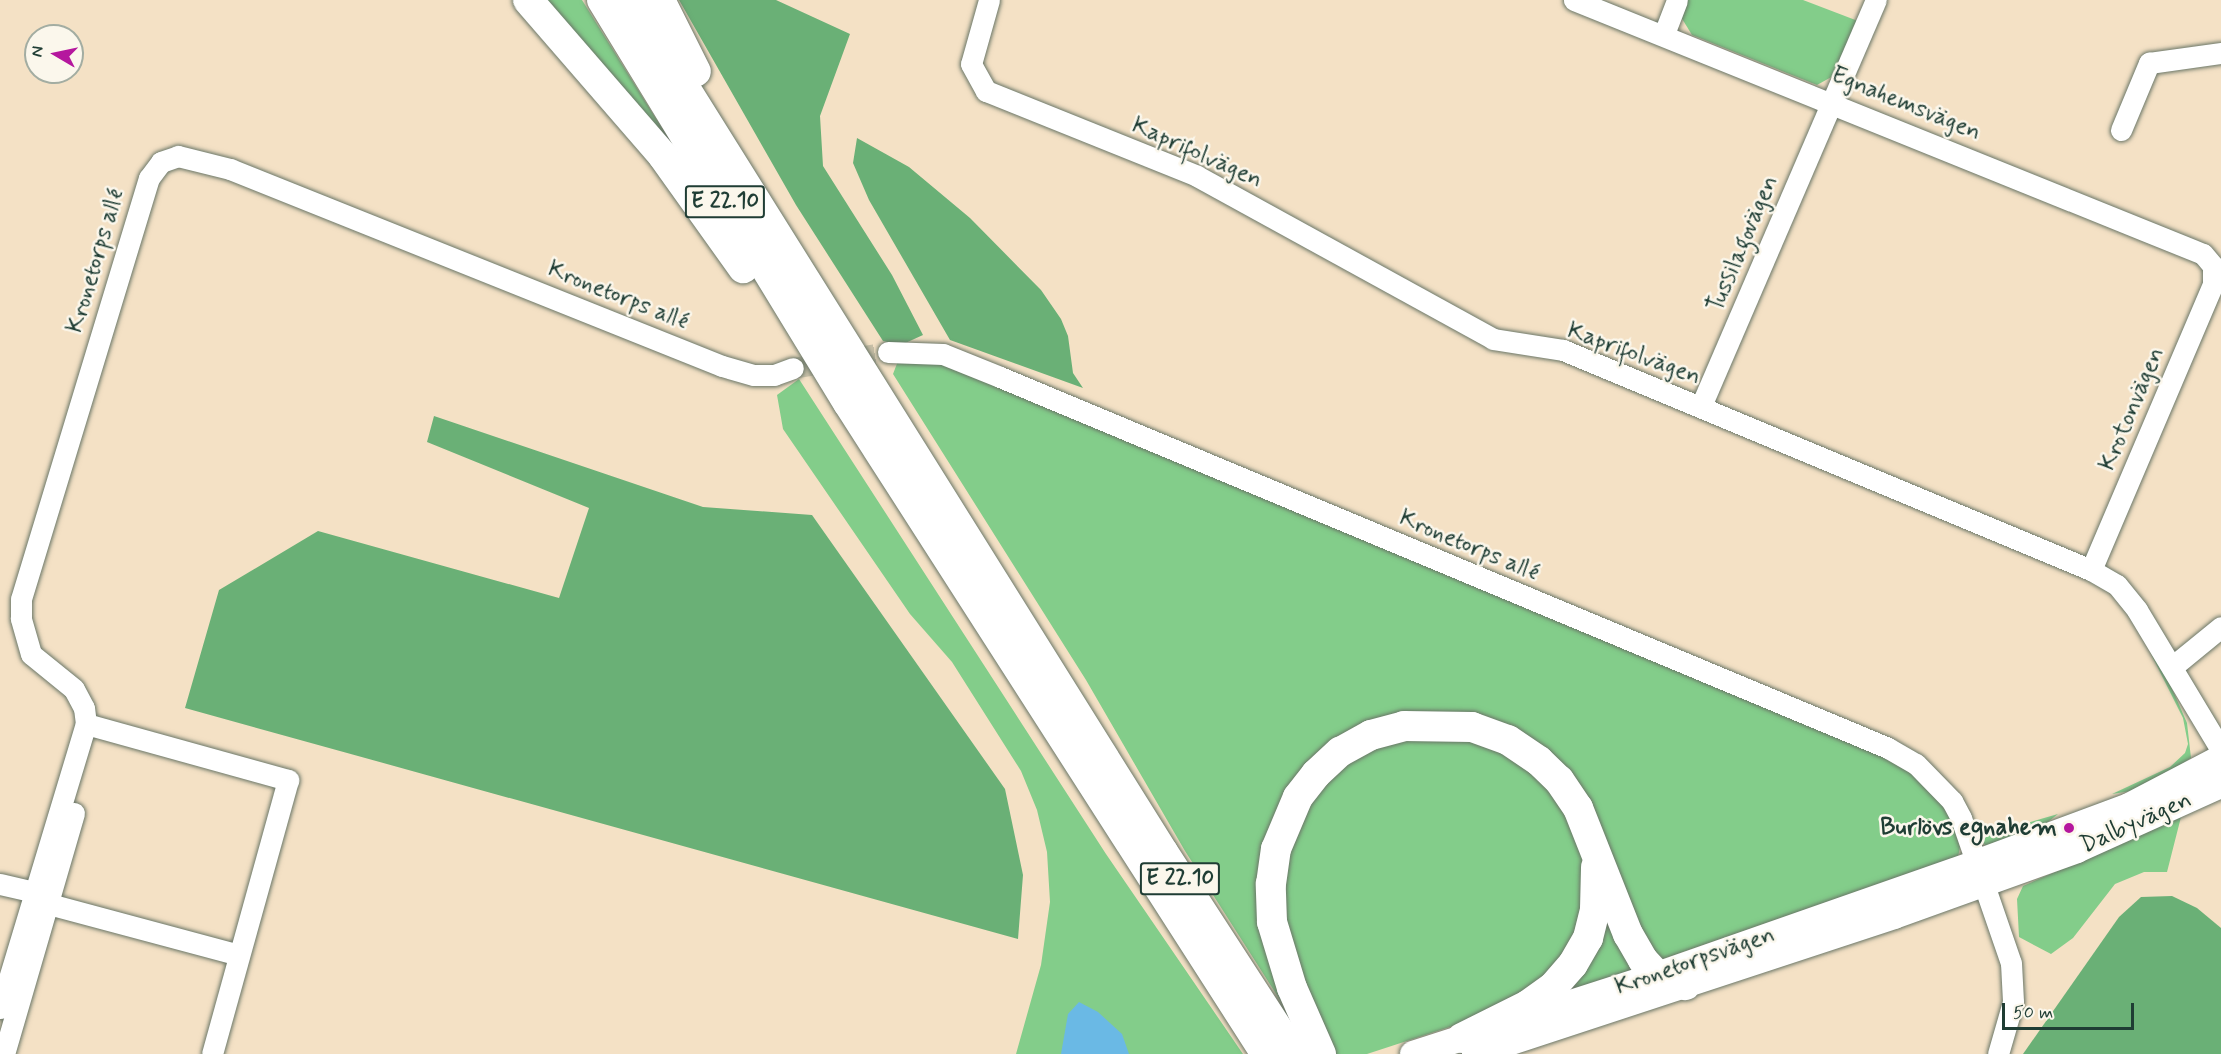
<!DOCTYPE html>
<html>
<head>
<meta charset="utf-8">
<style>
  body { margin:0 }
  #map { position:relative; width:2221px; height:1054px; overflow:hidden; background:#f4e1c5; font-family:Mynerve,sans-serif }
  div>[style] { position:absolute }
  .green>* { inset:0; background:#83cd8a }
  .forest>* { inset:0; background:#6ab076 }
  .water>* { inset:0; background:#6ab9e5 }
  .minor-tunnel>* { height:21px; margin-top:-10.5px; transform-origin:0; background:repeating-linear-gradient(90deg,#c9c0a8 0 21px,transparent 0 31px) }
  .roads { filter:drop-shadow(0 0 2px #6a7667) drop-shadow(0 0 2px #6a7667) }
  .minor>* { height:21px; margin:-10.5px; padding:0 10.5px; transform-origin:10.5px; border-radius:10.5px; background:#fff }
  .major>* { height:26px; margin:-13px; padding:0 13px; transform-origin:13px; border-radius:13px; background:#fff }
  .highway>* { height:30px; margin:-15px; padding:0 15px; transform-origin:15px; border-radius:15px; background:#fff }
  .dots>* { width:16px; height:16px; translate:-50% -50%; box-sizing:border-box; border:3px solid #fbf7ec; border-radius:50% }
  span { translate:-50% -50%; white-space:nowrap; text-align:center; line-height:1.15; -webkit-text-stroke:5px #fbf7ec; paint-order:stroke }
  .shield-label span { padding:2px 4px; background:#fbf7ec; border:2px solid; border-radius:4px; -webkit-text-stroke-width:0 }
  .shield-label { font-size:22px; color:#1f3d34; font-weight:700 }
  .street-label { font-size:24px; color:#1f3d34 }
  .poi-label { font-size:24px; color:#1f3d34; font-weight:700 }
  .right { translate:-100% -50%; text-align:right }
  .north { position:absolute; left:24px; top:24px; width:60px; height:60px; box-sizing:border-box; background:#fbf7ec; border:2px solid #a3ada2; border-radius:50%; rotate:279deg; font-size:16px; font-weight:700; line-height:24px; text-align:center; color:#1f3d34 }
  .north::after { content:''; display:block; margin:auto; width:21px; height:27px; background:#b5179e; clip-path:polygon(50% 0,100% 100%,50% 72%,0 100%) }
  .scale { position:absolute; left:2002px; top:1003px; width:132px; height:27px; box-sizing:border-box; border:3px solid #1f3d34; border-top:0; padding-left:8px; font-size:18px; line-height:21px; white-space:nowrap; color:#1f3d34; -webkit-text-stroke:4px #fbf7ec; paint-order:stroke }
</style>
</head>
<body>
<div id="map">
  <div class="green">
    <div style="clip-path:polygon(544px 0,582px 0,678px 154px)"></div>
    <div style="clip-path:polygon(1688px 0,1803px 0,1858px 21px,1835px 75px,1817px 85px,1692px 35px,1681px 17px)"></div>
    <div style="clip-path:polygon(898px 361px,943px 365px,968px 372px,1873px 752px,1917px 776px,1939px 800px,1951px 820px,1960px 847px,1958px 857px,1657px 961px,1570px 779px,1415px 713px,1277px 815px,1296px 1025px,1185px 851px,1086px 680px,893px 374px)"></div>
    <div style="clip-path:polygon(799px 379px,1106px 854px,1243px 1054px,1016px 1054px,1041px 965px,1050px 902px,1047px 852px,1037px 810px,1021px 771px,952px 662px,910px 614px,783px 429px,777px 395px)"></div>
    <div style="clip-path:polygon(2150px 652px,2167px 677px,2187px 723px,2191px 758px,2144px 789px,2112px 794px,2170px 767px,2185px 753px,2188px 744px,2183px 718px)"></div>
    <div style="clip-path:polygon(1461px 734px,1510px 753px,1563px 802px,1584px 857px,1585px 906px,1569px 951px,1537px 985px,1468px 1021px,1367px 1054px,1335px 1054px,1289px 958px,1283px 853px,1323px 780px,1385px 740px)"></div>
    <div style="clip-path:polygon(2058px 814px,2034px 833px,1986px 846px,1978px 837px)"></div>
    <div style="clip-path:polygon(2181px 817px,2167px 872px,2144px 872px,2115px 884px,2073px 938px,2051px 954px,2019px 937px,2017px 899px,2023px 886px)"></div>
    <div style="clip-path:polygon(1604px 902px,1640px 974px,1546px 1004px)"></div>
  </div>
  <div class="forest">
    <div style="clip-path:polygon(679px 0,776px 0,850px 34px,820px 116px,823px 166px,892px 275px,923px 335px,901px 345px,883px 341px,796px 205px)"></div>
    <div style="clip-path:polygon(857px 138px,909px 167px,970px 218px,1041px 290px,1061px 319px,1068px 336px,1073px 373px,1083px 388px,950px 340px,869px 200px,853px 163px)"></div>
    <div style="clip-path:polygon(434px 416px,703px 507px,812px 515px,1005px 789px,1023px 875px,1018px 939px,185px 708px,219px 590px,318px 531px,559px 598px,589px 508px,427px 442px)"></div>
    <div style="clip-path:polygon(2172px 896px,2197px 908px,2221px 928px,2221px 1054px,2023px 1054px,2119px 917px,2141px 897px)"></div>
  </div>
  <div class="water">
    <div style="clip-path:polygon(1079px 1002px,1098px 1012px,1122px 1034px,1129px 1054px,1061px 1054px,1068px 1014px)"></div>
  </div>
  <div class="minor-tunnel">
    <div style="left:793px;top:368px;width:96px;rotate:-9.6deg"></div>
  </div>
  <div class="roads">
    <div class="minor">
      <div style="left:989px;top:0;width:66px;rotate:105.7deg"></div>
      <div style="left:971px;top:64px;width:31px;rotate:61deg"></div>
      <div style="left:986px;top:91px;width:227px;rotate:21.9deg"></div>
      <div style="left:1197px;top:176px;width:338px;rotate:28.8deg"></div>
      <div style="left:1493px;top:339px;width:71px;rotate:8.9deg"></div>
      <div style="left:1563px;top:350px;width:572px;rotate:22.62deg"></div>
      <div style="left:2091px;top:570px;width:30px;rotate:30deg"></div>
      <div style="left:2117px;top:585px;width:32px;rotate:51deg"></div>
      <div style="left:2137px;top:610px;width:163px;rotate:59deg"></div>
      <div style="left:1574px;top:0;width:678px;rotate:21.99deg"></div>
      <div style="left:2203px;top:254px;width:16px;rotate:50deg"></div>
      <div style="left:2213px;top:266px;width:18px;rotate:90deg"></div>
      <div style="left:2213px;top:284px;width:311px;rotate:113.1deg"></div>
      <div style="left:1664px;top:34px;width:36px;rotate:-69deg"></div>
      <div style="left:2121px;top:130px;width:73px;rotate:-67.3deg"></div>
      <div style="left:2149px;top:63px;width:73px;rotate:-7.9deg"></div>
      <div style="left:888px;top:352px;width:55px;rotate:2.1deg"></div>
      <div style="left:943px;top:354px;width:61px;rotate:22deg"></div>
      <div style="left:1000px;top:377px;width:962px;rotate:22.67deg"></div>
      <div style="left:1888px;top:748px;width:32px;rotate:30deg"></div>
      <div style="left:1916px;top:764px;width:52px;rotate:45.8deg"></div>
      <div style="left:1952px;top:801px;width:19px;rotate:62deg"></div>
      <div style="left:1961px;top:818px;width:153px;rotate:71deg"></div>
      <div style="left:2011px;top:963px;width:39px;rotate:87deg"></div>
      <div style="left:2013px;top:1002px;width:54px;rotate:106.1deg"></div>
      <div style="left:1701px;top:406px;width:442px;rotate:-66.7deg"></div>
      <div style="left:2172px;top:667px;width:63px;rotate:-39.2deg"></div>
      <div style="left:86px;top:724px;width:210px;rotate:15.5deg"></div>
      <div style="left:288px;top:780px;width:284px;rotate:105.5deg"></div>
      <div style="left:0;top:884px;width:35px;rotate:13deg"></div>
      <div style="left:34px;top:900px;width:212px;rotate:15deg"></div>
      <div style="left:0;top:1008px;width:297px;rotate:-73.2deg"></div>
      <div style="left:86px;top:724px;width:16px;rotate:-97deg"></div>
      <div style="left:84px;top:708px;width:21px;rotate:-118deg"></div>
      <div style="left:74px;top:689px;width:55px;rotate:-140.9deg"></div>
      <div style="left:31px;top:654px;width:37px;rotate:-106deg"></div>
      <div style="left:21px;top:618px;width:19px;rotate:-90deg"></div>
      <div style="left:21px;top:599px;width:440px;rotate:-73.1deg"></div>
      <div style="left:149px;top:178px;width:20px;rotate:-53deg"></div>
      <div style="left:161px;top:162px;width:18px;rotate:-19deg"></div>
      <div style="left:178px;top:156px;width:54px;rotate:14deg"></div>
      <div style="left:230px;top:169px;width:530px;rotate:21.82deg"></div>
      <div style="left:722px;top:366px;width:33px;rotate:16deg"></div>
      <div style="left:754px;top:375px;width:20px"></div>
      <div style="left:774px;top:375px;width:20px;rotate:-20deg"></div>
      <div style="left:4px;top:1054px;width:251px;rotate:-73.8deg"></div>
    </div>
    <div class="major">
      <div style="left:1413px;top:1054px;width:256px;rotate:-17.9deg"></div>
      <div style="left:1657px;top:975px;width:338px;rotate:-19.3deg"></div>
      <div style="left:1976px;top:863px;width:163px;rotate:-20.4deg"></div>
      <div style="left:2129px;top:806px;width:104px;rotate:-27.6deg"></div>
      <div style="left:1475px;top:1054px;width:441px;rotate:-18.2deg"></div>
      <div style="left:1894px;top:916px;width:195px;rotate:-19.8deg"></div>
      <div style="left:2077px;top:850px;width:158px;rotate:-24.3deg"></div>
    </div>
    <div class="highway">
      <div style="left:528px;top:0;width:206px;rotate:49.1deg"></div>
      <div style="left:663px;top:156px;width:138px;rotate:54.5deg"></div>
      <div style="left:602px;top:0;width:472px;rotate:58.6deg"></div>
      <div style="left:848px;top:403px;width:774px;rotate:57.3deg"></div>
      <div style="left:630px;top:0;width:1005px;rotate:57.97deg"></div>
      <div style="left:1163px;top:852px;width:241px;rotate:57deg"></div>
      <div style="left:660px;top:0;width:80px;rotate:63.4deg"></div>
      <div style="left:1462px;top:1038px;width:74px;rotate:-26.6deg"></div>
      <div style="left:1528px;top:1005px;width:31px;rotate:-36deg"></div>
      <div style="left:1553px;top:987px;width:30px;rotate:-49deg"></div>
      <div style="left:1573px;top:964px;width:30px;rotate:-60deg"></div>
      <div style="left:1588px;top:938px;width:30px;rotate:-76deg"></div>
      <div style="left:1595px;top:909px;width:42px;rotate:-88.6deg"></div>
      <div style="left:1321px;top:1054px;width:72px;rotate:-113.7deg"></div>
      <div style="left:1292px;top:988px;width:69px;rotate:-106.9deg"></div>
      <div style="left:1272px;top:922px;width:38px;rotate:-92deg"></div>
      <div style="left:1271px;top:884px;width:35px;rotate:-82deg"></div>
      <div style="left:1276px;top:849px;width:56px;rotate:-67.1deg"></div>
      <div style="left:1298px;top:797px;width:29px;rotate:-52deg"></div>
      <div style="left:1316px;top:774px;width:33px;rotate:-43deg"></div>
      <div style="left:1340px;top:752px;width:35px;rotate:-29deg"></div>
      <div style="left:1371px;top:735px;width:34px;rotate:-15deg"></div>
      <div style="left:1404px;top:726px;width:68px;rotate:0.8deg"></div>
      <div style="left:1472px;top:727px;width:38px;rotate:20deg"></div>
      <div style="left:1508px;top:740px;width:37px;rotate:34deg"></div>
      <div style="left:1539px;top:761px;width:28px;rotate:44deg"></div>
      <div style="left:1559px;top:780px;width:34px;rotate:56deg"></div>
      <div style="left:1578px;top:808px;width:136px;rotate:68.4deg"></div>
      <div style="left:1628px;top:934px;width:30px;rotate:60deg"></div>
      <div style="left:1643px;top:960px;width:21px;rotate:47deg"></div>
      <div style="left:1657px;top:975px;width:30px;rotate:20deg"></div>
    </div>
  </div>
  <div class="dots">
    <div style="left:2069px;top:828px;background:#b5179e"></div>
  </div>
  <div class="shield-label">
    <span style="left:725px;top:202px">E 22.10</span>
    <span style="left:1180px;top:879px">E 22.10</span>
  </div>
  <div class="street-label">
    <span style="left:1906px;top:104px;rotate:22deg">Egnahemsvägen</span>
    <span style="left:1197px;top:153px;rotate:24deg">Kaprifolvägen</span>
    <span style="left:1743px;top:244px;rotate:-67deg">Tussilagovägen</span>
    <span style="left:96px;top:261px;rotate:-73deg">Kronetorps allé</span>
    <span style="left:618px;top:296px;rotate:22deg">Kronetorps allé</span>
    <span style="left:1634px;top:354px;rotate:20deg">Kaprifolvägen</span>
    <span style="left:2132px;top:409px;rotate:-67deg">Krotonvägen</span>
    <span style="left:1469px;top:546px;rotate:23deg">Kronetorps allé</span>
    <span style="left:2136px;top:823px;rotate:-24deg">Dalbyvägen</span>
    <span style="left:1695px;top:961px;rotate:-19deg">Kronetorpsvägen</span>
  </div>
  <div class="poi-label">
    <span class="right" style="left:2057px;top:828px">Burlövs egnahem</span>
  </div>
  <div class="north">N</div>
  <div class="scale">50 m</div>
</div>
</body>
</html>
